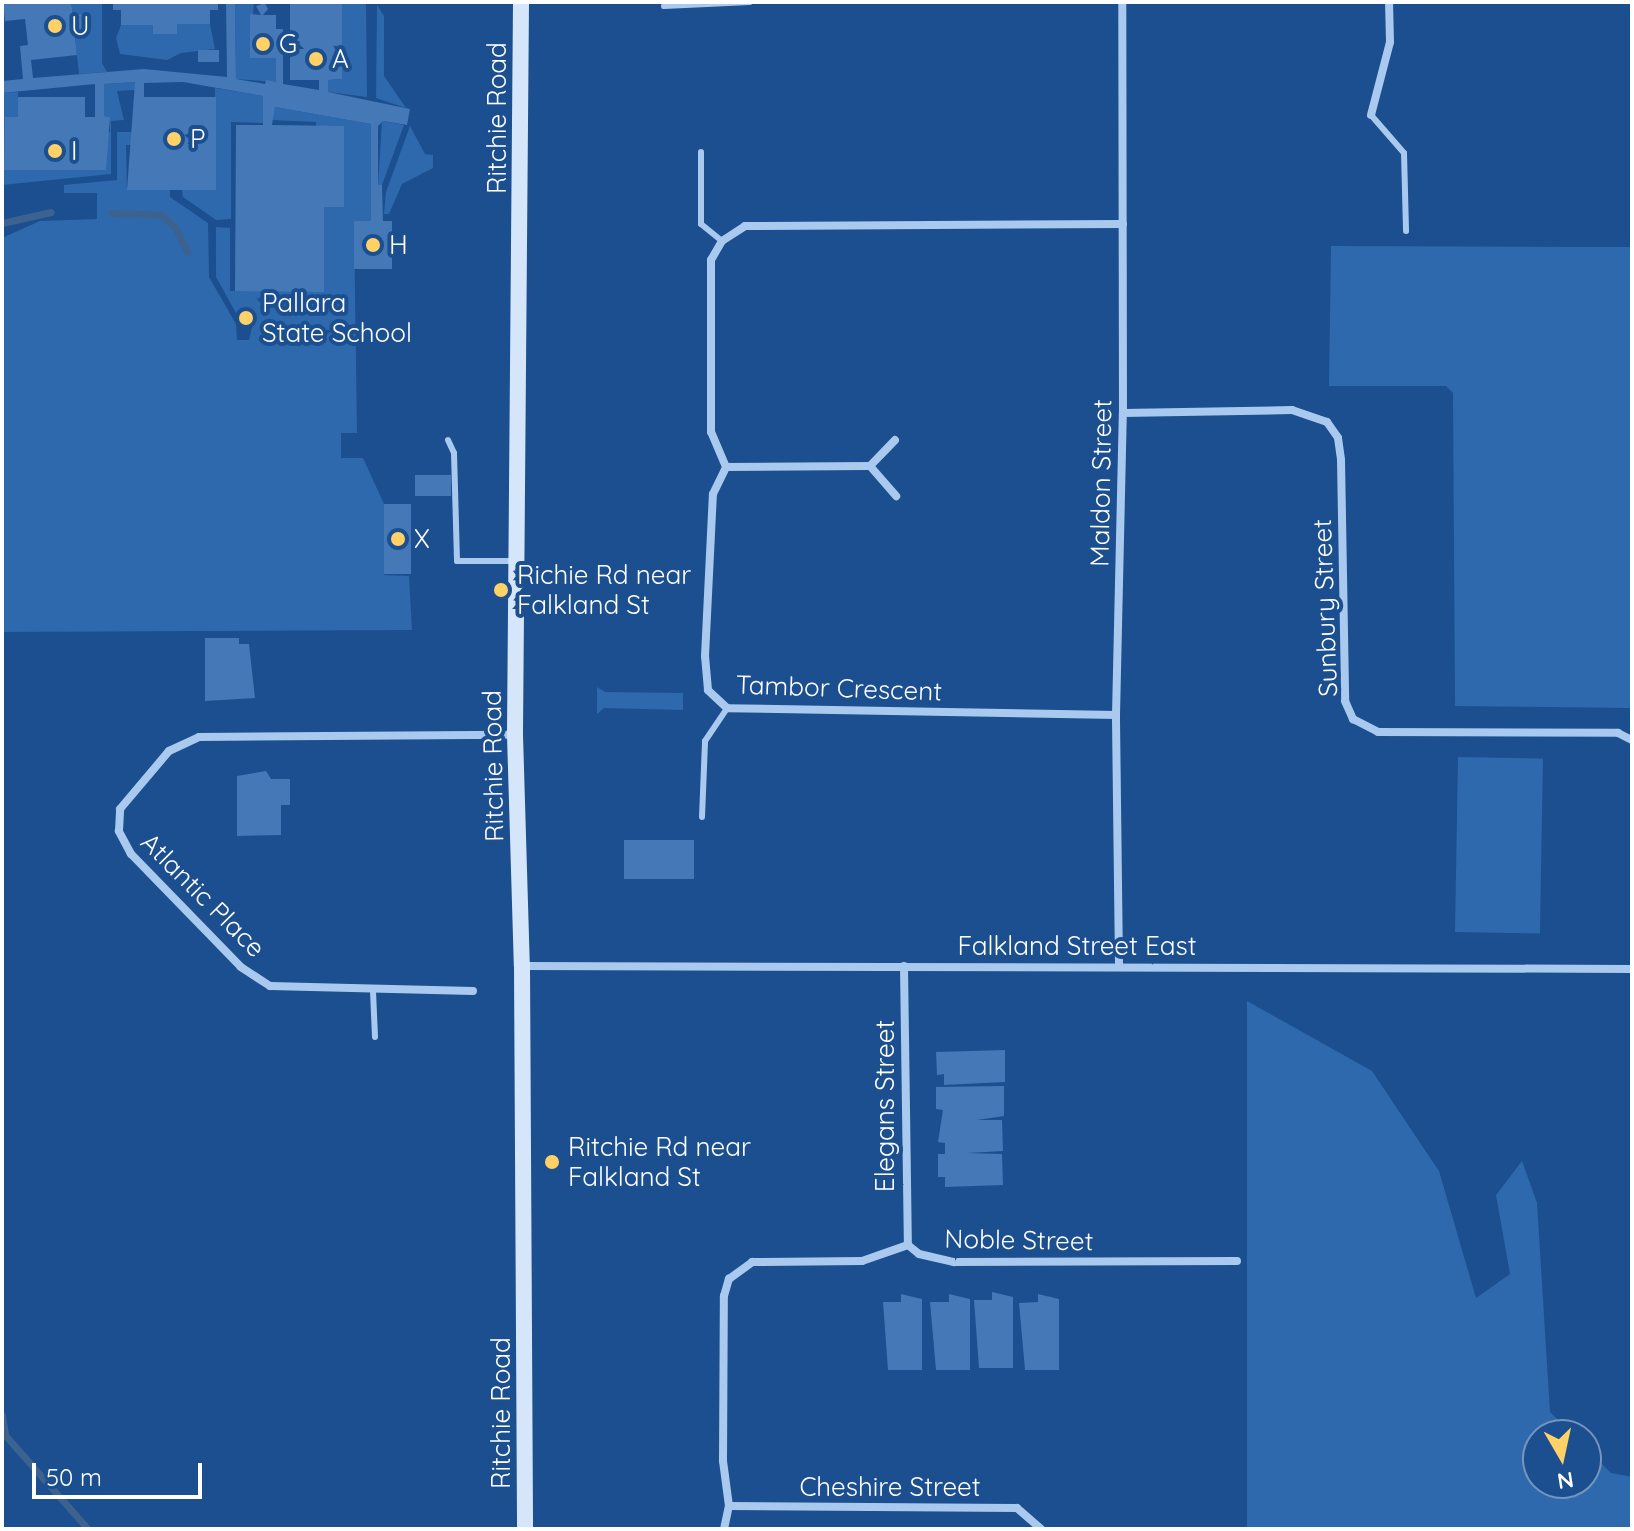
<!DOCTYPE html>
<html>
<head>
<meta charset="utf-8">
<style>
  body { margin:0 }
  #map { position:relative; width:1634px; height:1531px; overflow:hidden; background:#1b4f8f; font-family:Quicksand,sans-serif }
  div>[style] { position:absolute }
  .green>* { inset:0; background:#2e69ad; transform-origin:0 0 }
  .stream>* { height:7px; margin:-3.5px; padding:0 3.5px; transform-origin:3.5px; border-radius:3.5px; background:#3c6290 }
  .building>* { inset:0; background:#4478b7; transform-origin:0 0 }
  .lane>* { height:6px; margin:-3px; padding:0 3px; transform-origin:3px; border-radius:3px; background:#a9c9ee }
  .street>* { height:8px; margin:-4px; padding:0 4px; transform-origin:4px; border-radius:4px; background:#a9c9ee }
  .secondary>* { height:16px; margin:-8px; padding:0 8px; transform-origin:8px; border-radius:8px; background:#d6e6fa }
  .dots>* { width:22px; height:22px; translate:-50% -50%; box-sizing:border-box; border:4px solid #1b4f8f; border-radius:50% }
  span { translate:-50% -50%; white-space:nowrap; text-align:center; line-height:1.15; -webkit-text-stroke:8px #1b4f8f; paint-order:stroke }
  .poi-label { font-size:26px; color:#fff }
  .left { translate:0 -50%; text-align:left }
  .street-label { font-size:26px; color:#fff }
  .frame { position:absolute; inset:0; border:4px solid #fff; pointer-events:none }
  .north { position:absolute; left:1522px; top:1419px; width:80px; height:80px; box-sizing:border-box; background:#1b4f8f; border:2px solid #7695bc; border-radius:50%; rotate:171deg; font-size:22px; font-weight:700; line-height:32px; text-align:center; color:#fff }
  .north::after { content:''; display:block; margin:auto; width:28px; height:36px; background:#ffd166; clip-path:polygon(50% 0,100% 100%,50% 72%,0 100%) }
  .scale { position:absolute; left:32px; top:1463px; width:170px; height:36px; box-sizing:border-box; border:4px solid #fff; border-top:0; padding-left:10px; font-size:24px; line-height:28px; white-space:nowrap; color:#fff; -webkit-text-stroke:6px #1b4f8f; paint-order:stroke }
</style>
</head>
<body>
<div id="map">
  <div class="green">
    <div style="clip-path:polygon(71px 2px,102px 2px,102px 63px,107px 72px,79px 74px,75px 38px,84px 15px,73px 15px)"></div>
    <div style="clip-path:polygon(235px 2px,254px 2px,250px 58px,276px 58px,276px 82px,236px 79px)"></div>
    <div style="clip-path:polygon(342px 2px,366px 2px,367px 97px,328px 92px,328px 80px,342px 79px)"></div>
    <div style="clip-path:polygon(377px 5px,384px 16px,384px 76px,406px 108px,376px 98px)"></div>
    <div style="clip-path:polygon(177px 24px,210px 24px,215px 49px,181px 53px,167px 60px,120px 54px,116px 38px,121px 25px,153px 25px,177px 34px)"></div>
    <div style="clip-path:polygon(135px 82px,135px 90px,117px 91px,124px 120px,111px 121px,111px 174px,2px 185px,2px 93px,18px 92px,18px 117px,5px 118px,5px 170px,110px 132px,110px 117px,104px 116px,104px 84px)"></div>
    <div style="clip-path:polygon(215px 88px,263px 96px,265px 105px,263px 123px,231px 122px,231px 219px,216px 220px,183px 197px,182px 190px,216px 189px)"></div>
    <div style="clip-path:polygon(275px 107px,371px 124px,371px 221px,354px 222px,357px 433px,341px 433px,341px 458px,363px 458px,384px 504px,384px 575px,409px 576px,412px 630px,2px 632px,2px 238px,40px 221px,97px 219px,97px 193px,64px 193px,64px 185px,117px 180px,117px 132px,133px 132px,133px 145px,126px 145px,127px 190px,170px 190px,170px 197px,208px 223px,209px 277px,236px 324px,237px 340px,249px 340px,253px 323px,241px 322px,216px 277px,216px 227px,230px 228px,230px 291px,324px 291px,316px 122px,272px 120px)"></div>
    <div style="clip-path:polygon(382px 121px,404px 125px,382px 185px,378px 185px)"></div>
    <div style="clip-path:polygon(410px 126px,425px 154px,433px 155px,433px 168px,402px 184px,389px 214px,384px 214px,386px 192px)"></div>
    <div style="clip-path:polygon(1331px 246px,1632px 247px,1630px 708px,1455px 706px,1453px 393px,1446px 386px,1329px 386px)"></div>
    <div style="clip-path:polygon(597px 687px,605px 692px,683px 693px,683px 710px,604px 708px,597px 714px)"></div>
    <div style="left:1458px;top:757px;width:85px;height:175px;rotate:1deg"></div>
    <div style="clip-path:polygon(1247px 1001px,1372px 1071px,1439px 1171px,1476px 1298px,1510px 1274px,1496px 1195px,1522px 1161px,1537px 1203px,1550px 1412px,1573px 1435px,1538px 1435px,1538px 1483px,1586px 1483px,1586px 1448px,1611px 1473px,1632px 1477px,1632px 1529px,1247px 1529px)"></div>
  </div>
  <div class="stream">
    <div style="left:112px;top:213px;width:49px;rotate:2.3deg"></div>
    <div style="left:161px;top:215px;width:18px;rotate:41deg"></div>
    <div style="left:175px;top:227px;width:28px;rotate:64deg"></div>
    <div style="left:2px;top:223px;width:50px;rotate:-12.7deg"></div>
    <div style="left:2px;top:1415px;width:20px;rotate:81deg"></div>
    <div style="left:5px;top:1435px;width:125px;rotate:48.6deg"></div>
  </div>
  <div class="building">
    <div style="clip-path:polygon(3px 2px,71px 2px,73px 15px,84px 14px,86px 37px,75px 38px,77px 55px,31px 60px,33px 78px,144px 69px,227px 77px,226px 2px,235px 2px,236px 79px,265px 84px,266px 80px,276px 82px,276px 58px,250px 58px,250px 14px,261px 15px,256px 6px,265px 3px,268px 9px,263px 15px,276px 15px,276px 29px,283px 29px,283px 84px,319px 90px,319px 80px,290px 80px,290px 2px,342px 2px,342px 79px,328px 80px,328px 92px,410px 109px,407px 125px,383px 121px,378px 126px,378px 185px,382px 185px,383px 221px,392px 221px,392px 269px,354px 269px,354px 221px,371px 221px,371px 124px,275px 107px,272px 125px,344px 126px,344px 207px,324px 207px,324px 292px,235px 291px,236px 125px,263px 125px,263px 96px,183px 82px,144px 83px,144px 97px,216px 97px,216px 190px,127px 190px,135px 82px,104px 84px,104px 116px,110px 117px,106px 170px,4px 170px,5px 117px,18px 117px,18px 97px,85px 97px,85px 117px,95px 117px,95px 84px,2px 93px,2px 81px,23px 79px,20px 46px,28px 45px,25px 19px,5px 21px)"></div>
    <div style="clip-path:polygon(113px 2px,218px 2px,218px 10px,210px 10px,210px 24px,177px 24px,177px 34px,153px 34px,153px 25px,121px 25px,121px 10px,113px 10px)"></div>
    <div style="left:198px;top:50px;width:21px;height:12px"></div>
    <div style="left:415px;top:475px;width:36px;height:21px"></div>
    <div style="left:384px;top:504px;width:27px;height:70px"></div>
    <div style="clip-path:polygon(205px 638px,239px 638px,239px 644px,249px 644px,255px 698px,205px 701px)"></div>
    <div style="clip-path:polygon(266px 771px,271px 779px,290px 779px,290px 805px,281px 805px,281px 835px,237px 836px,237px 776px)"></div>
    <div style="left:624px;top:840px;width:70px;height:39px"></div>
    <div style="clip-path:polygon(1005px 1050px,1005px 1082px,944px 1085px,944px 1074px,937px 1075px,936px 1052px)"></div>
    <div style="clip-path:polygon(1004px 1086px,1004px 1116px,977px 1120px,1002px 1120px,1003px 1151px,967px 1153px,1002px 1154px,1003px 1185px,945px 1187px,945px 1177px,938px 1177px,938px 1154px,945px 1154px,945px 1143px,938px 1142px,943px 1110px,936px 1109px,936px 1087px)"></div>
    <div style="clip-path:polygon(992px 1292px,1013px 1297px,1013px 1368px,979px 1368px,974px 1300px,992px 1300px)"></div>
    <div style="clip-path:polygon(901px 1294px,922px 1299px,922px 1370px,888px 1370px,883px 1302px,901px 1302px)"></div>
    <div style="clip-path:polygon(949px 1294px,970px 1299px,970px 1370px,936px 1370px,930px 1302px,949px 1302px)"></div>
    <div style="clip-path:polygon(1038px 1294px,1059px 1299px,1059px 1370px,1025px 1370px,1019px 1303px,1038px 1302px)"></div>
  </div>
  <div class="lane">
    <div style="left:664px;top:6px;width:86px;rotate:-2.7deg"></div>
    <div style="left:1371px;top:115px;width:50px;rotate:49deg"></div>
    <div style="left:1404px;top:153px;width:78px;rotate:88.5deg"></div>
    <div style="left:701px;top:152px;width:72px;rotate:90deg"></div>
    <div style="left:701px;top:224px;width:27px;rotate:39deg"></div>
    <div style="left:448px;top:440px;width:14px;rotate:65deg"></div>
    <div style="left:454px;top:453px;width:108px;rotate:88.4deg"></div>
    <div style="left:457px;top:561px;width:56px"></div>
    <div style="left:702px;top:817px;width:76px;rotate:-87.7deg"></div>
    <div style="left:705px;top:741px;width:40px;rotate:-56deg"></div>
    <div style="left:373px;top:991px;width:46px;rotate:87.5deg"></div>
  </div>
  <div class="street">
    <div style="left:1371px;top:115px;width:75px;rotate:-75.4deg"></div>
    <div style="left:1390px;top:42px;width:40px;rotate:-91.4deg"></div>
    <div style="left:1123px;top:413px;width:169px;rotate:-1deg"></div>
    <div style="left:1292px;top:410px;width:37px;rotate:19deg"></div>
    <div style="left:1327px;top:422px;width:19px;rotate:55deg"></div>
    <div style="left:1338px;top:438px;width:22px;rotate:82deg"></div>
    <div style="left:1341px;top:460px;width:241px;rotate:89deg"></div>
    <div style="left:1345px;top:701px;width:20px;rotate:66deg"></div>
    <div style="left:1353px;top:719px;width:28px;rotate:27deg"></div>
    <div style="left:1378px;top:732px;width:240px;rotate:0.2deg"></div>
    <div style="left:1618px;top:733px;width:16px;rotate:27deg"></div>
    <div style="left:870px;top:466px;width:36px;rotate:-46deg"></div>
    <div style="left:726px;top:467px;width:144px;rotate:-0.4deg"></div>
    <div style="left:870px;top:466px;width:40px;rotate:49deg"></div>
    <div style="left:1116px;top:715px;width:389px;rotate:-179deg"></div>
    <div style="left:727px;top:708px;width:26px;rotate:-137deg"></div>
    <div style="left:708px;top:690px;width:34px;rotate:-95deg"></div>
    <div style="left:705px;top:656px;width:162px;rotate:-87.2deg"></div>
    <div style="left:713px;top:494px;width:30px;rotate:-64deg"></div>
    <div style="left:726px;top:467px;width:38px;rotate:-113deg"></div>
    <div style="left:711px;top:432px;width:172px;rotate:-90deg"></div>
    <div style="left:711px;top:260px;width:22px;rotate:-60deg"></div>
    <div style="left:722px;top:241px;width:27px;rotate:-33deg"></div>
    <div style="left:745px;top:226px;width:378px;rotate:-0.3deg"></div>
    <div style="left:1119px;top:965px;width:250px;rotate:-90.7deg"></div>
    <div style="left:1116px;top:715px;width:302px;rotate:-88.7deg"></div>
    <div style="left:1123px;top:413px;width:411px;rotate:-90.1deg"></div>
    <div style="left:522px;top:966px;width:1110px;rotate:0.15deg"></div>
    <div style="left:904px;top:966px;width:279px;rotate:89.2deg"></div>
    <div style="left:473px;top:991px;width:203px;rotate:-178.6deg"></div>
    <div style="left:270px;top:986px;width:35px;rotate:-147deg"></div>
    <div style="left:241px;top:967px;width:158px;rotate:-134.2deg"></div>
    <div style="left:131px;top:854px;width:26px;rotate:-118deg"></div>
    <div style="left:119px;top:831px;width:22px;rotate:-87deg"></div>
    <div style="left:120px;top:809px;width:76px;rotate:-49.8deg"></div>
    <div style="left:169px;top:751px;width:33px;rotate:-25deg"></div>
    <div style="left:199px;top:737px;width:315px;rotate:-0.4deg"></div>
    <div style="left:908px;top:1245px;width:14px;rotate:39deg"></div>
    <div style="left:919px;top:1254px;width:36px;rotate:13deg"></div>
    <div style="left:954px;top:1262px;width:283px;rotate:-0.2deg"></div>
    <div style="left:729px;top:1506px;width:288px;rotate:0.4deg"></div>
    <div style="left:1017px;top:1508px;width:32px;rotate:41deg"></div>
    <div style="left:724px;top:1529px;width:24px;rotate:-78deg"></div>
    <div style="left:729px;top:1506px;width:45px;rotate:-97.6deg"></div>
    <div style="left:723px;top:1461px;width:165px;rotate:-89.7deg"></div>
    <div style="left:724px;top:1296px;width:18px;rotate:-74deg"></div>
    <div style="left:729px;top:1279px;width:29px;rotate:-36deg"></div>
    <div style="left:752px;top:1262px;width:110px;rotate:-0.5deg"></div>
    <div style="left:862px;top:1261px;width:49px;rotate:-19.2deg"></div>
  </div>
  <div class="secondary">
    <div style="left:521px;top:2px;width:733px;rotate:90.47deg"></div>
    <div style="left:515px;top:735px;width:231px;rotate:88.3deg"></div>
    <div style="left:522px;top:966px;width:563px;rotate:89.69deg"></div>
  </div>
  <div class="dots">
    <div style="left:55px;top:26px;background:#ffd166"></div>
    <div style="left:263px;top:44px;background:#ffd166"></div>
    <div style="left:316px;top:59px;background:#ffd166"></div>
    <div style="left:174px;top:139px;background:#ffd166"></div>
    <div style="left:55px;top:151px;background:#ffd166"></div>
    <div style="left:373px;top:245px;background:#ffd166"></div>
    <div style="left:246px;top:318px;background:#ffd166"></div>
    <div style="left:398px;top:539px;background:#ffd166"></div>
    <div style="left:501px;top:590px;background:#ffd166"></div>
    <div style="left:552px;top:1162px;background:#ffd166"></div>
  </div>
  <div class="poi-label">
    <span class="left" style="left:71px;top:26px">U</span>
    <span class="left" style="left:279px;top:44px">G</span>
    <span class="left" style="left:332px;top:59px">A</span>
    <span class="left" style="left:190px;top:139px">P</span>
    <span class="left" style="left:71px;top:151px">I</span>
    <span class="left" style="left:389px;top:245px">H</span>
    <span class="left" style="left:262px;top:318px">Pallara<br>State School</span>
    <span class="left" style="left:414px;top:539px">X</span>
    <span class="left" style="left:517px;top:590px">Richie Rd near<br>Falkland St</span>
    <span class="left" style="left:568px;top:1162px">Ritchie Rd near<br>Falkland St</span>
  </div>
  <div class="street-label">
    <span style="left:497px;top:118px;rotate:-90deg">Ritchie Road</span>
    <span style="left:1101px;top:483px;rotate:-89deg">Maldon Street</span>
    <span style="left:1325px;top:608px;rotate:-92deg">Sunbury Street</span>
    <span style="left:839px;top:688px;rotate:2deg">Tambor Crescent</span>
    <span style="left:493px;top:766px;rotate:-91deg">Ritchie Road</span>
    <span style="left:203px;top:895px;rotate:45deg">Atlantic Place</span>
    <span style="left:1077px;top:946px">Falkland Street East</span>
    <span style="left:885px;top:1106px;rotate:-90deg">Elegans Street</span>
    <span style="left:1019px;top:1240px;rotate:1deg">Noble Street</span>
    <span style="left:501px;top:1413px;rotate:-90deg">Ritchie Road</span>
    <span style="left:890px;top:1487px">Cheshire Street</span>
  </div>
  <div class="frame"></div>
  <div class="north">N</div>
  <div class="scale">50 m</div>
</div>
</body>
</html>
